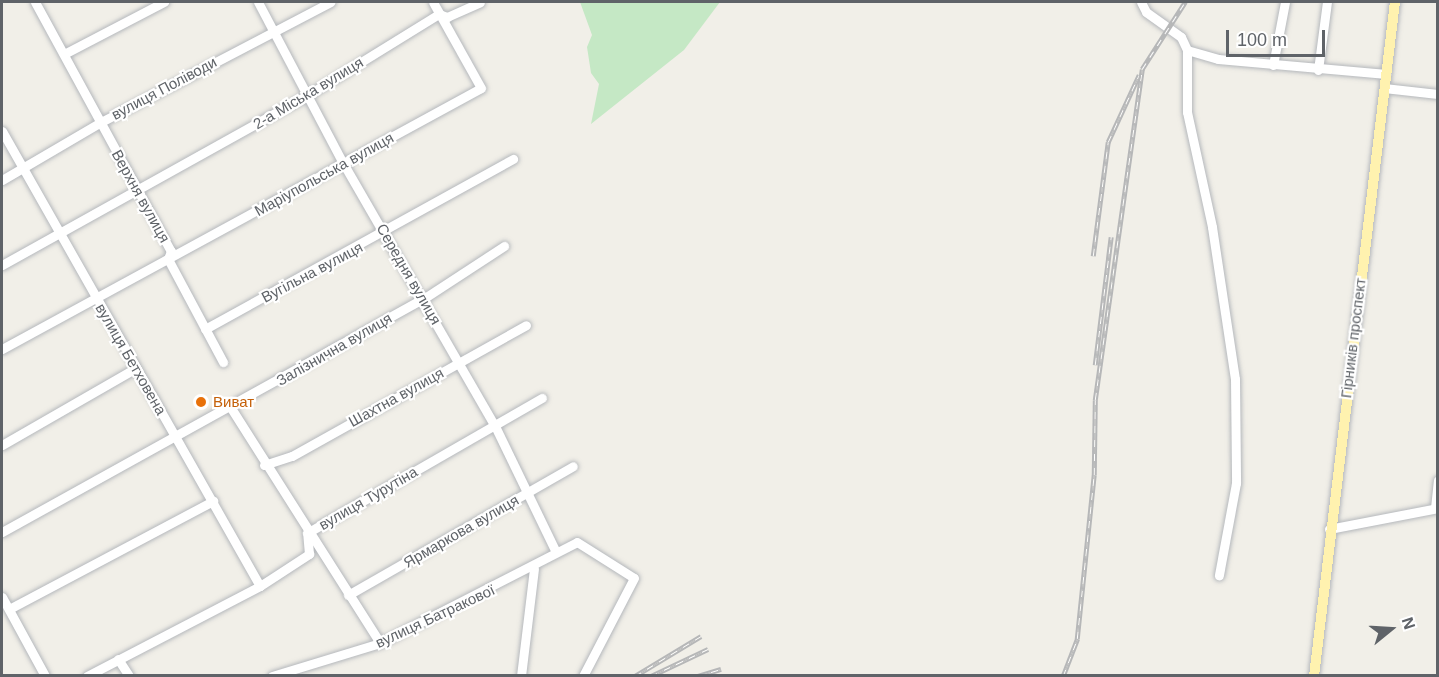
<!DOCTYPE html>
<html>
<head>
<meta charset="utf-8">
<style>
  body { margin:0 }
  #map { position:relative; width:1439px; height:677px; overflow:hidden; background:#f1efe8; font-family:Arial,sans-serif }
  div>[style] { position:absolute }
  .green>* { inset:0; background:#c5e8c5 }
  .roads { filter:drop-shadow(0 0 2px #b5b8bc) drop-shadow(0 0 2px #b5b8bc) }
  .minor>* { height:9px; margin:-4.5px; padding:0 4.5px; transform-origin:4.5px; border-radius:4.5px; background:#fff }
  .major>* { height:10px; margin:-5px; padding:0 5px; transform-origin:5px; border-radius:5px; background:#fff2af }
  .rail>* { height:4.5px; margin-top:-2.25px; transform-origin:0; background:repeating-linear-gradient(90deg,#fff 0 7px,#b6b7b8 0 14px); box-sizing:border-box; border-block:2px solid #b6b7b8 }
  .dots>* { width:16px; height:16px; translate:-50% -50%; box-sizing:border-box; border:3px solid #fff; border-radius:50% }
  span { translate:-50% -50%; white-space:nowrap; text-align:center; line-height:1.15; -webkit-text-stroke:4.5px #fff; paint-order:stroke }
  .street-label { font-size:15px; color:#5f6368 }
  .food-label { font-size:15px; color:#c56008 }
  .left { translate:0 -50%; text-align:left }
  .frame { position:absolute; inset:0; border:3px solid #5f6368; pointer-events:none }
  .north { position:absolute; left:1361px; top:599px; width:60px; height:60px; -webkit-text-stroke:4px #fff; paint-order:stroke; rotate:72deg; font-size:16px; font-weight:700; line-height:24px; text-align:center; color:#5f6368 }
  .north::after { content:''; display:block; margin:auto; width:21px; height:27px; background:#5f6368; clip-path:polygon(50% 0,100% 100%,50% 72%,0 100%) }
  .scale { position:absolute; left:1226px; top:30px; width:99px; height:27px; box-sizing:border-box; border:3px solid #5f6368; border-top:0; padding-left:8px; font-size:18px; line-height:21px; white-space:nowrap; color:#5f6368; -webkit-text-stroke:4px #fff; paint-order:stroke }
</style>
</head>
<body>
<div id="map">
  <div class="green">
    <div style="clip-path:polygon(580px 2px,720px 2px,684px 50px,591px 124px,599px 84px,591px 73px,587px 47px,592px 35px)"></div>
  </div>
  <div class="roads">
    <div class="minor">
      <div style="left:35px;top:2px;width:284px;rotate:61.4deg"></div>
      <div style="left:171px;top:251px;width:9px;rotate:111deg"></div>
      <div style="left:168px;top:259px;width:117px;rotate:61.9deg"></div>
      <div style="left:258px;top:2px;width:182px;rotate:62.2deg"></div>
      <div style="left:343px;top:163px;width:304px;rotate:60deg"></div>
      <div style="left:495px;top:426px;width:138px;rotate:64.2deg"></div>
      <div style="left:1141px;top:2px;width:11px;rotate:63deg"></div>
      <div style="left:1146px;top:12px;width:43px;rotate:35.5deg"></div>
      <div style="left:1181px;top:37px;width:14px;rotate:65deg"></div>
      <div style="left:1187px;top:50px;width:62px;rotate:90deg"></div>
      <div style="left:1187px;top:112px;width:118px;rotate:77.7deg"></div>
      <div style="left:1212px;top:227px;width:154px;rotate:81.4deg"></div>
      <div style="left:1235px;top:379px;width:104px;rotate:89.4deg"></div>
      <div style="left:1236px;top:483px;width:94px;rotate:100.5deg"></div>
      <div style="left:1187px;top:50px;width:32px;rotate:16deg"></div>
      <div style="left:1218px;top:59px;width:169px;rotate:5.1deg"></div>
      <div style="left:64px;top:54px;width:113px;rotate:-27.5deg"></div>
      <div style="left:1273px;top:65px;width:64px;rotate:-79.2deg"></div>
      <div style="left:1318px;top:70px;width:69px;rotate:-82.5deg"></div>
      <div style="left:1384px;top:88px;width:54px;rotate:6.3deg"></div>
      <div style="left:2px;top:131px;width:523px;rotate:60.45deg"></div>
      <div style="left:2px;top:180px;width:115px;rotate:-30.4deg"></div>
      <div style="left:101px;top:122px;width:259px;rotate:-27.6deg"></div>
      <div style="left:2px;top:265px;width:348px;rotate:-29.1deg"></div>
      <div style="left:306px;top:96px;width:156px;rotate:-31.7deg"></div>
      <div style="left:439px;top:14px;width:9px;rotate:21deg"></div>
      <div style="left:447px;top:17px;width:36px;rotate:-24deg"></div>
      <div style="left:205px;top:329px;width:352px;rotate:-28.9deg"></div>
      <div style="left:2px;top:349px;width:545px;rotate:-28.59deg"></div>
      <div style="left:481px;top:88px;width:98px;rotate:-119.2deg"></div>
      <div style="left:231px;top:408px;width:278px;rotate:57.6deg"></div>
      <div style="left:2px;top:445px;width:155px;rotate:-29.9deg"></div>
      <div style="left:264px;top:465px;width:29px;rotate:-18deg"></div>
      <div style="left:292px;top:456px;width:268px;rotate:-29.2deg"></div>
      <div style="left:1435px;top:508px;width:28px;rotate:-84deg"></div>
      <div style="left:1329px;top:529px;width:111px;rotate:-10.9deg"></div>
      <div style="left:2px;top:532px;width:481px;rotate:-29deg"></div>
      <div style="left:423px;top:299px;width:97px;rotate:-33.2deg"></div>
      <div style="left:348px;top:595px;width:259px;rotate:-29.8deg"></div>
      <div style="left:2px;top:597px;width:90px;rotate:61.4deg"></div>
      <div style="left:11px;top:608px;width:229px;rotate:-27.9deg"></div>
      <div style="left:118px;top:659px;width:20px;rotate:57deg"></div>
      <div style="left:87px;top:676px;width:195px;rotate:-27.5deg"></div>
      <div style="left:260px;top:586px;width:59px;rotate:-33.1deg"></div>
      <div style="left:309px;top:554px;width:21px;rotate:-95deg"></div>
      <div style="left:307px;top:533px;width:271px;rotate:-29.9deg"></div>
      <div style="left:272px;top:676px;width:113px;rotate:-17deg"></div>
      <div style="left:380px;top:643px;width:221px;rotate:-27.1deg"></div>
      <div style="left:577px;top:542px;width:67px;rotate:32.3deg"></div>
      <div style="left:634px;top:578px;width:110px;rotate:117.5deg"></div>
      <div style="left:521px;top:676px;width:108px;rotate:-83.1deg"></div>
    </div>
    <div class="major">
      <div style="left:1314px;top:676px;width:679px;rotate:-83.15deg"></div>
    </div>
  </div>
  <div class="rail">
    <div style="left:1093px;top:256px;width:115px;rotate:-82.5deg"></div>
    <div style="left:1108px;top:142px;width:74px;rotate:-65.2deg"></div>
    <div style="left:1095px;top:365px;width:129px;rotate:-82.9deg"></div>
    <div style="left:635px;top:676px;width:77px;rotate:-31.2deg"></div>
    <div style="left:651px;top:676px;width:63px;rotate:-25.3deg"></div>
    <div style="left:698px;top:676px;width:24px;rotate:-17deg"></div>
    <div style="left:1063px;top:676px;width:40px;rotate:-69deg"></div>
    <div style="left:1077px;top:639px;width:165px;rotate:-84.1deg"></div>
    <div style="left:1094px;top:475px;width:75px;rotate:-89.2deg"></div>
    <div style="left:1095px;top:400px;width:334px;rotate:-81.9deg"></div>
    <div style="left:1142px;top:69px;width:80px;rotate:-57.3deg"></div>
  </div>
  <div class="dots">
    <div style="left:201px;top:402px;background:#e8710a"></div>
  </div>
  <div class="street-label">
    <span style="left:164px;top:88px;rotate:-28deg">вулиця Поліводи</span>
    <span style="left:308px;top:93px;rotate:-31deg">2-а Міська вулиця</span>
    <span style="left:324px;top:174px;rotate:-29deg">Маріупольська вулиця</span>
    <span style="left:141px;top:196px;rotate:61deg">Верхня вулиця</span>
    <span style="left:312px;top:272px;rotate:-28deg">Вугільна вулиця</span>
    <span style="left:409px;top:274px;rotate:60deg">Середня вулиця</span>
    <span style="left:1353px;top:338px;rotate:-83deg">Гірників проспект</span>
    <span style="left:334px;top:349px;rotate:-30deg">Залізнична вулиця</span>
    <span style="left:131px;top:359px;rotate:60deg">вулиця Бетховена</span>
    <span style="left:396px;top:397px;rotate:-29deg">Шахтна вулиця</span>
    <span style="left:368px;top:498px;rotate:-30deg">вулиця Турутіна</span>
    <span style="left:461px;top:531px;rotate:-30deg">Ярмаркова вулиця</span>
    <span style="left:435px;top:616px;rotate:-25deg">вулиця Батракової</span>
  </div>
  <div class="food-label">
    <span class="left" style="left:213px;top:402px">Виват</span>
  </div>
  <div class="frame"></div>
  <div class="north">N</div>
  <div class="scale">100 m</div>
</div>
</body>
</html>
